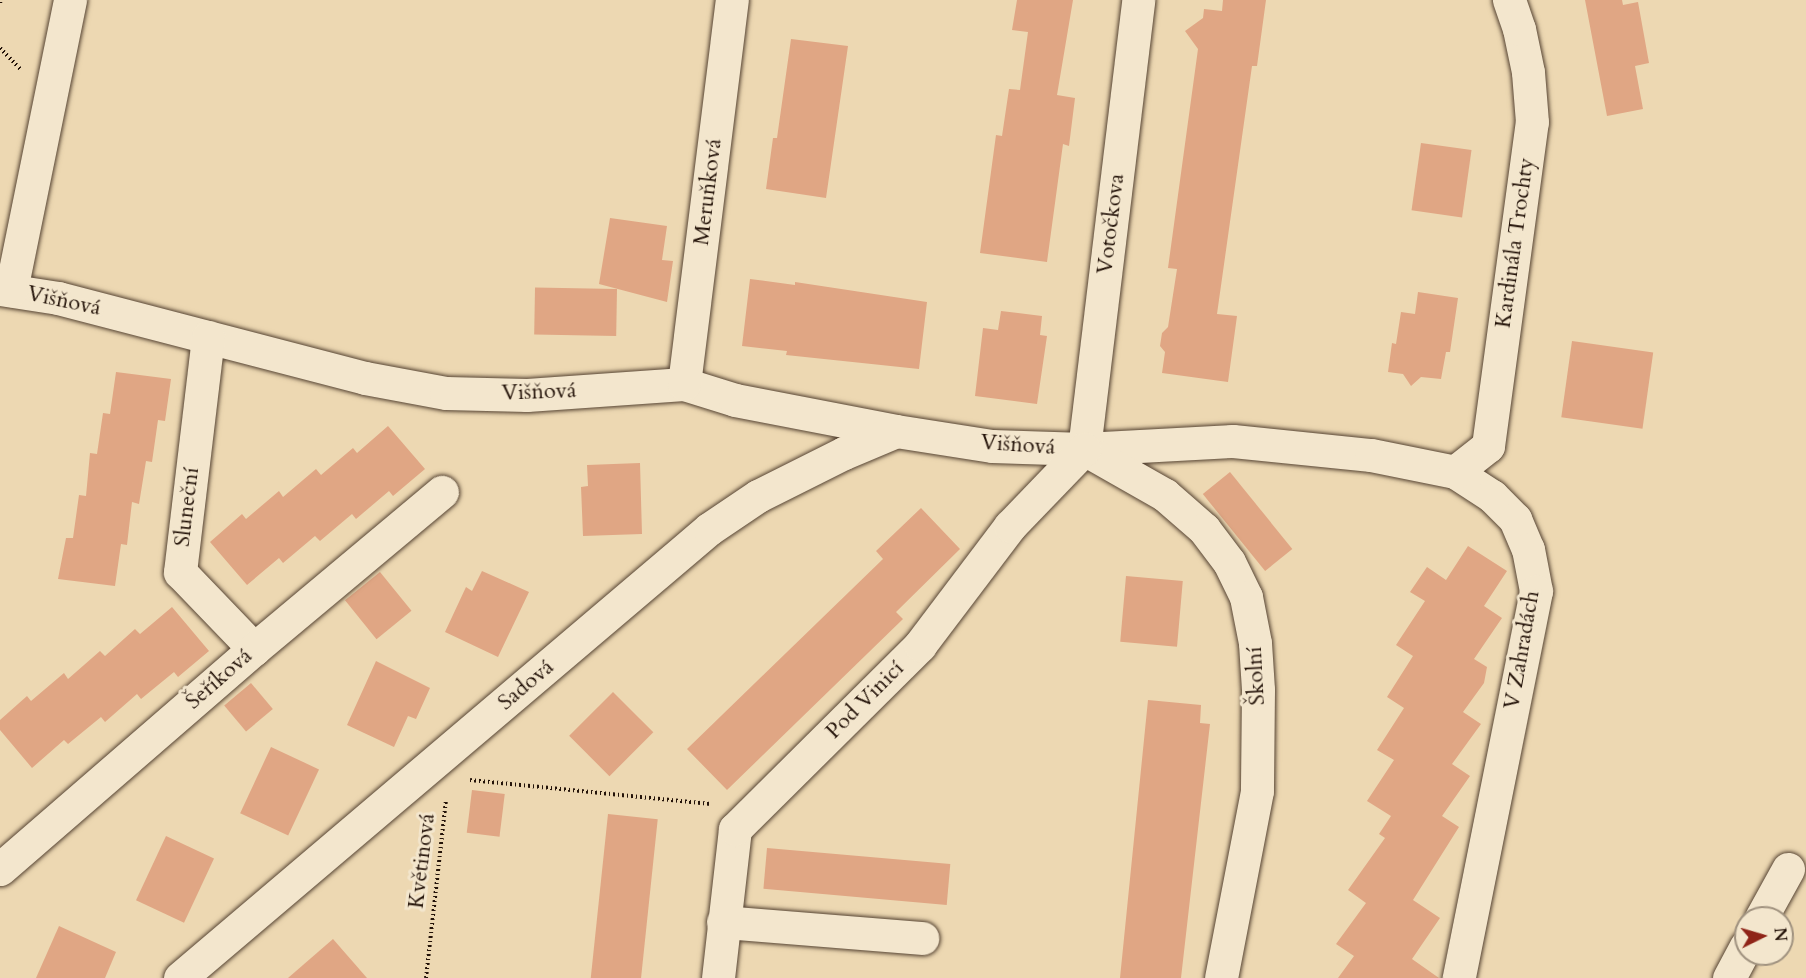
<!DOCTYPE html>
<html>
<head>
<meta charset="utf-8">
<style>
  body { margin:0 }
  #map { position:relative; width:1806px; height:978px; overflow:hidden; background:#edd8b2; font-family:Cardo,serif }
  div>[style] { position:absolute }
  .building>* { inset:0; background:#e0a684; transform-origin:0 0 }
  .path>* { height:4px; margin-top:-2px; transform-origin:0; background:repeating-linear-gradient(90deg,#241309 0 1.5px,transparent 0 4.5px) }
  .roads { filter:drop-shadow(0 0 2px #564433) drop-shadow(0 0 2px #564433) }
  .minor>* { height:33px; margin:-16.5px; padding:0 16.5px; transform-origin:16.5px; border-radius:16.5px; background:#f3e6cd }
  span { translate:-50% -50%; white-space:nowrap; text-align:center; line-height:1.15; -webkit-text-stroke:6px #f3e6cd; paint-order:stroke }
  .street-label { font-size:22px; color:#241309 }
  .north { position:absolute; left:1734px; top:906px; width:60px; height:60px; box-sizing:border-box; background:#f3e6cd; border:2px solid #a0927f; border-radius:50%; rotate:85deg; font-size:16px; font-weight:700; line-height:24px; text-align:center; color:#241309 }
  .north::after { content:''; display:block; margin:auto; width:21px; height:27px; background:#8f2418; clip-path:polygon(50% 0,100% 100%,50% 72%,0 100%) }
</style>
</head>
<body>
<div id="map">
  <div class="building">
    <div style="clip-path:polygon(1017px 0,1073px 0,1057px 95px,1075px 98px,1069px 146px,1063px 144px,1047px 262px,980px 253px,996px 135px,1002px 136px,1009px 89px,1020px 90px,1028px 32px,1012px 30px)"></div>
    <div style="clip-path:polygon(1223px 0,1266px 0,1257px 66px,1252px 66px,1217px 314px,1237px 316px,1228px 382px,1162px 373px,1165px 352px,1160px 346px,1162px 333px,1168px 327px,1177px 269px,1168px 268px,1198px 49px,1185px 31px,1203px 18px,1204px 9px,1222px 11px)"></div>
    <div style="clip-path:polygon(1585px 0,1622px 0,1623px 5px,1638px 2px,1649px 63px,1635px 66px,1643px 109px,1607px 116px)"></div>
    <div style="clip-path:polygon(791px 39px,848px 46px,826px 198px,766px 189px,773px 138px,777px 138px)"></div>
    <div style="left:1421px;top:143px;width:51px;height:68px;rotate:8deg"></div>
    <div style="clip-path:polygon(610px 218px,667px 226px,662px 260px,673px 261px,667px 302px,599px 284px)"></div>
    <div style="clip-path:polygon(750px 279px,795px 285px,795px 282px,927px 302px,919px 369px,786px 355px,787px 351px,742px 346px)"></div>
    <div style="left:617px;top:289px;width:47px;height:82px;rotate:91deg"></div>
    <div style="clip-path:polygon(1418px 292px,1458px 298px,1450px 352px,1446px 352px,1441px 379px,1421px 377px,1411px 386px,1403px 374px,1388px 372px,1392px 343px,1396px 344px,1401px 312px,1415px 314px)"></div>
    <div style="clip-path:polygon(1001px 311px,1042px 316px,1040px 335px,1047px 336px,1037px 404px,975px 396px,983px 328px,998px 330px)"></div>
    <div style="left:1572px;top:341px;width:82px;height:77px;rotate:8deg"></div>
    <div style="clip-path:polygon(116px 372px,171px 379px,165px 421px,158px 420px,152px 462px,146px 461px,139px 504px,132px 502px,127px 545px,121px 544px,115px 586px,58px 579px,66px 538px,73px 538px,79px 495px,86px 496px,90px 453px,97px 454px,103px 413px,110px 414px)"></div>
    <div style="clip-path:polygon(388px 426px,425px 469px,393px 496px,389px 491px,356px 519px,352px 514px,320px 541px,315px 536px,283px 563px,279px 558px,247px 585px,210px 542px,242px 514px,246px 519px,279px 491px,283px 497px,316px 469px,321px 475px,353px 448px,357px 453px)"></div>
    <div style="clip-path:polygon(640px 463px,642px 534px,583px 536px,581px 487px,588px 486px,587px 465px)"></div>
    <div style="left:1230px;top:472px;width:99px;height:35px;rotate:51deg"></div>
    <div style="clip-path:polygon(921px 508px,960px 549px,896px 612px,903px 619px,727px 790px,687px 749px,883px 559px,876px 551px)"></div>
    <div style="clip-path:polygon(1468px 546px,1507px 571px,1484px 606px,1502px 618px,1474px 659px,1487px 667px,1484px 683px,1463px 712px,1481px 724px,1452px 764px,1470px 776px,1442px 816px,1459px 827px,1413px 900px,1440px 918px,1412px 959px,1439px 978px,1338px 978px,1354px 956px,1336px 944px,1366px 903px,1348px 890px,1385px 838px,1379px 834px,1391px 816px,1367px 801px,1394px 760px,1377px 750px,1404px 708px,1387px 697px,1413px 656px,1396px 645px,1425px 601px,1410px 592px,1427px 567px,1446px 580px)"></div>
    <div style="clip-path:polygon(482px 571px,529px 592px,498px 657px,445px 632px,466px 587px,472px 591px)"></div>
    <div style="left:380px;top:572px;width:50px;height:45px;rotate:51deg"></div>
    <div style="left:1126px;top:576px;width:57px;height:66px;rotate:5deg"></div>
    <div style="clip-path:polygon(172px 607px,209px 651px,178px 677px,174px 672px,141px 699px,137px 694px,105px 722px,101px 717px,68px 744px,64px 740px,32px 768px,0 730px,0 720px,27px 696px,31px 701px,64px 673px,68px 679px,100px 651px,105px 656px,135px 629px,140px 634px)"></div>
    <div style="clip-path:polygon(376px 661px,430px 688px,416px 719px,408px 716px,394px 747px,347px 725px)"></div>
    <div style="left:251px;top:683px;width:34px;height:35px;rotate:50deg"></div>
    <div style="left:613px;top:692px;width:57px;height:62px;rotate:45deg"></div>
    <div style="clip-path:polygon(1148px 700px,1201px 705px,1200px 723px,1210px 724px,1181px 978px,1120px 978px)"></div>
    <div style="left:271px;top:747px;width:53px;height:73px;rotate:25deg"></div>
    <div style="left:472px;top:790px;width:33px;height:43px;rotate:7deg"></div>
    <div style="left:608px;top:814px;width:50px;height:165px;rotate:6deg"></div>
    <div style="left:166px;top:836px;width:53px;height:71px;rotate:25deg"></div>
    <div style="left:767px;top:848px;width:184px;height:41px;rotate:5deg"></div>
    <div style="clip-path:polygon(59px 926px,116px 952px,105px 978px,36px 978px)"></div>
    <div style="clip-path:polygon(333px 939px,367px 978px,288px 978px)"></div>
  </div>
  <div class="path">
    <div style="left:0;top:3px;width:3px;rotate:-72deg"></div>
    <div style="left:0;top:48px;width:29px;rotate:46deg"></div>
    <div style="left:470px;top:780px;width:242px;rotate:5.7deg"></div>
    <div style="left:426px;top:978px;width:179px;rotate:-83.6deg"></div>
  </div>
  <div class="roads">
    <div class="minor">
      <div style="left:0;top:289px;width:59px;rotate:8.8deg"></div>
      <div style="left:58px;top:298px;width:317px;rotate:14.6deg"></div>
      <div style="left:365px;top:378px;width:82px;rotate:10.5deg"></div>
      <div style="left:446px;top:393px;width:81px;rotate:1.4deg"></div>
      <div style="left:527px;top:395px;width:157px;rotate:-4deg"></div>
      <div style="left:684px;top:384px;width:53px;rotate:17.4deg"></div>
      <div style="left:735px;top:400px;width:164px;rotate:10.9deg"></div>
      <div style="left:896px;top:431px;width:97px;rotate:8.9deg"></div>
      <div style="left:992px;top:446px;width:92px;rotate:1.9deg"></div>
      <div style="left:1084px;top:449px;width:149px;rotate:-3.1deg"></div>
      <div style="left:1233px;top:441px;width:139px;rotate:5.8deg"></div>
      <div style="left:1371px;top:455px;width:86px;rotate:11.4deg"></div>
      <div style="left:1455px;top:472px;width:44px;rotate:33deg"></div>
      <div style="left:1492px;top:496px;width:33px;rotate:45deg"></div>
      <div style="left:1515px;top:519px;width:33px;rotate:67deg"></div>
      <div style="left:1528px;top:549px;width:43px;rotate:79.2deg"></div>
      <div style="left:1536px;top:591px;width:395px;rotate:101.3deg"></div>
      <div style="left:11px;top:290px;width:296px;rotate:-78.5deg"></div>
      <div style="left:208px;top:337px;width:237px;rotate:96.8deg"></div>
      <div style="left:180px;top:572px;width:107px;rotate:46.1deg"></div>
      <div style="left:684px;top:384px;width:387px;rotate:-82.9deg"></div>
      <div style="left:1084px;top:449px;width:93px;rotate:29.6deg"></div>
      <div style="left:1165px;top:495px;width:52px;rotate:41.1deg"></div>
      <div style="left:1204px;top:529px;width:41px;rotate:52.9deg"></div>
      <div style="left:1229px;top:562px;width:39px;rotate:64deg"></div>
      <div style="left:1246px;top:597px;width:47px;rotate:78.9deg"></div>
      <div style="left:1255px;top:643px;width:47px;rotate:86.3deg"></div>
      <div style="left:1258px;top:690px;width:101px;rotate:90.6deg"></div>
      <div style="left:1257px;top:791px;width:190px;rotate:100.9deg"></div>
      <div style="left:1084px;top:449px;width:452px;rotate:-83.1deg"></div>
      <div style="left:1455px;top:472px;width:42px;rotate:-38.2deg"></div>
      <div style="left:1488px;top:446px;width:327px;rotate:-82.3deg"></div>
      <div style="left:1532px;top:122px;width:50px;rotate:-94.6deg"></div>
      <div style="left:1528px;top:72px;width:44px;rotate:-101.8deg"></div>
      <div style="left:1519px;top:29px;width:31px;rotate:-109deg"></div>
      <div style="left:0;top:869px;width:336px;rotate:-40.9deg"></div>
      <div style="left:254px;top:649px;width:245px;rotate:-39.9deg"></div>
      <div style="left:1761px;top:918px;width:56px;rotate:-61.1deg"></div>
      <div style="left:723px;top:922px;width:200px;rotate:4.6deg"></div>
      <div style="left:180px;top:978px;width:694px;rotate:-40.32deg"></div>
      <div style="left:709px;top:529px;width:59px;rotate:-34deg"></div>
      <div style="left:758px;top:496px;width:96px;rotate:-26.6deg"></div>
      <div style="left:844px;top:453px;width:56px;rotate:-22.9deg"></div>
      <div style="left:718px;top:978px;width:150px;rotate:-83.5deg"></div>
      <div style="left:735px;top:829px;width:261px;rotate:-44.8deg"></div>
      <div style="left:920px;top:645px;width:149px;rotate:-52.9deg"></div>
      <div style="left:1010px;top:526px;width:107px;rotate:-46.1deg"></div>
      <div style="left:1729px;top:978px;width:36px;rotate:-62deg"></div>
    </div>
  </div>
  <div class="street-label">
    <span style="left:708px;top:192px;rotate:-83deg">Meruňková</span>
    <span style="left:1111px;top:224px;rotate:-83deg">Votočkova</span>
    <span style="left:1515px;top:243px;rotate:-82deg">Kardinála Trochty</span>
    <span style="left:64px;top:301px;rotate:12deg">Višňová</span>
    <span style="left:539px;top:392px;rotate:-2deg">Višňová</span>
    <span style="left:1018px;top:445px;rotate:4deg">Višňová</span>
    <span style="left:187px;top:507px;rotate:-83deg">Sluneční</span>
    <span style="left:1522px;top:650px;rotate:-80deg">V Zahradách</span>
    <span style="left:1256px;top:676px;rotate:-93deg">Školní</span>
    <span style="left:219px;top:679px;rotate:-41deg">Šeříková</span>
    <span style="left:526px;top:685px;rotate:-40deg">Sadová</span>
    <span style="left:865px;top:700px;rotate:-45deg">Pod Vinicí</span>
    <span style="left:422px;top:861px;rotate:-83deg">Květinová</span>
  </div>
  <div class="north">N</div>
</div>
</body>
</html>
